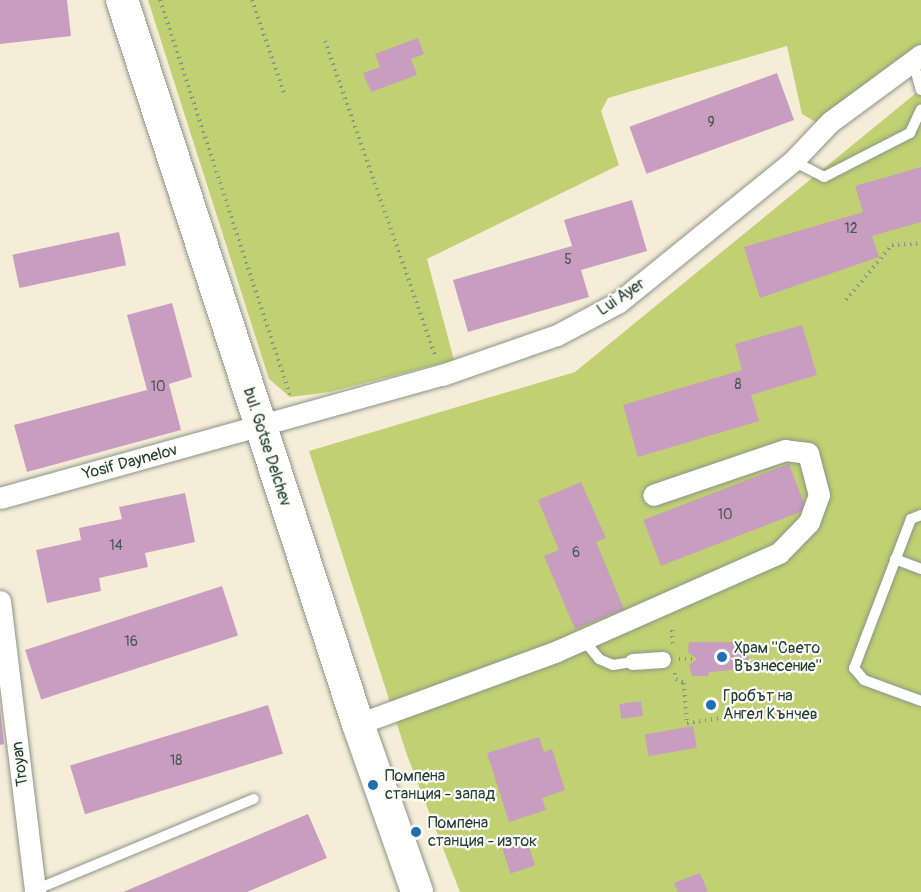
<!DOCTYPE html>
<html>
<head>
<meta charset="utf-8">
<style>
  body { margin:0 }
  #map { position:relative; width:921px; height:892px; overflow:hidden; background:#f6edd9; font-family:Pangolin,sans-serif }
  div>[style] { position:absolute }
  .green>* { inset:0; background:#c1d072 }
  .building>* { inset:0; background:#c89dc0; transform-origin:0 0 }
  .path>* { height:4px; margin-top:-2px; transform-origin:0; background:repeating-linear-gradient(90deg,#8a9586 0 1.5px,transparent 0 6px) }
  .roads { filter:drop-shadow(0 0 2px #8a9586) drop-shadow(0 0 2px #8a9586) }
  .service>* { height:10px; margin:-5px; padding:0 5px; transform-origin:5px; border-radius:5px; background:#fff }
  .pedestrian>* { height:16px; margin:-8px; padding:0 8px; transform-origin:8px; border-radius:8px; background:#fff }
  .minor>* { height:21px; margin:-10.5px; padding:0 10.5px; transform-origin:10.5px; border-radius:10.5px; background:#fff }
  .secondary>* { height:32px; margin:-16px; padding:0 16px; transform-origin:16px; border-radius:16px; background:#fff }
  .dots>* { width:16px; height:16px; translate:-50% -50%; box-sizing:border-box; border:3px solid #fdfcf7; border-radius:50% }
  span { translate:-50% -50%; white-space:nowrap; text-align:center; line-height:1.15; -webkit-text-stroke:4.5px #fdfcf7; paint-order:stroke }
  .number-label { font-size:14px; color:#495557 }
  .number-label span { -webkit-text-stroke-width:0 }
  .street-label { font-size:16px; color:#1f3d34 }
  .poi-label { font-size:16px; color:#1f3d34 }
  .left { translate:0 -50%; text-align:left }
</style>
</head>
<body>
<div id="map">
  <div class="green">
    <div style="clip-path:polygon(148px 0,921px 0,921px 53px,819px 124px,802px 114px,787px 46px,608px 98px,601px 111px,619px 165px,427px 259px,454px 360px,330px 392px,290px 397px,269px 379px)"></div>
    <div style="clip-path:polygon(921px 89px,921px 892px,460px 892px,407px 755px,309px 451px,575px 372px)"></div>
  </div>
  <div class="building">
    <div style="clip-path:polygon(0 0,67px 0,71px 36px,0 44px)"></div>
    <div style="clip-path:polygon(418px 38px,424px 54px,411px 59px,417px 75px,371px 92px,363px 73px,380px 67px,375px 54px)"></div>
    <div style="left:777px;top:73px;width:50px;height:157px;rotate:70deg"></div>
    <div style="clip-path:polygon(921px 167px,921px 222px,872px 236px,879px 257px,760px 298px,744px 247px,863px 212px,855px 186px)"></div>
    <div style="clip-path:polygon(632px 200px,647px 251px,581px 270px,589px 297px,468px 332px,453px 280px,572px 246px,564px 220px)"></div>
    <div style="left:119px;top:232px;width:34px;height:109px;rotate:78deg"></div>
    <div style="clip-path:polygon(172px 303px,192px 377px,169px 384px,181px 430px,27px 472px,14px 425px,147px 390px,127px 315px)"></div>
    <div style="clip-path:polygon(802px 325px,817px 375px,751px 395px,759px 421px,638px 457px,623px 405px,742px 370px,735px 344px)"></div>
    <div style="left:789px;top:464px;width:49px;height:156px;rotate:69deg"></div>
    <div style="clip-path:polygon(581px 482px,606px 538px,596px 542px,624px 609px,575px 629px,544px 556px,559px 550px,538px 500px)"></div>
    <div style="clip-path:polygon(185px 493px,195px 542px,145px 553px,148px 567px,99px 578px,101px 591px,47px 603px,36px 550px,81px 540px,79px 528px,122px 519px,119px 507px)"></div>
    <div style="left:222px;top:586px;width:52px;height:207px;rotate:72deg"></div>
    <div style="clip-path:polygon(689px 642px,740px 642px,748px 653px,749px 661px,743px 669px,709px 672px,708px 676px,692px 676px,689px 665px,697px 659px,688px 652px)"></div>
    <div style="left:641px;top:701px;width:15px;height:22px;rotate:82deg"></div>
    <div style="left:268px;top:705px;width:51px;height:207px;rotate:73deg"></div>
    <div style="clip-path:polygon(0 707px,4px 744px,0 745px)"></div>
    <div style="left:693px;top:726px;width:22px;height:49px;rotate:80deg"></div>
    <div style="clip-path:polygon(539px 737px,544px 752px,552px 749px,565px 790px,542px 798px,546px 810px,509px 822px,487px 753px)"></div>
    <div style="clip-path:polygon(308px 814px,327px 858px,247px 892px,123px 892px)"></div>
    <div style="left:525px;top:834px;width:33px;height:26px;rotate:72deg"></div>
    <div style="clip-path:polygon(700px 873px,708px 892px,678px 892px,674px 883px)"></div>
  </div>
  <div class="path">
    <div style="left:160px;top:0;width:417px;rotate:71.8deg"></div>
    <div style="left:252px;top:0;width:102px;rotate:71deg"></div>
    <div style="left:325px;top:41px;width:333px;rotate:70.7deg"></div>
    <div style="left:846px;top:300px;width:72px;rotate:-50.1deg"></div>
    <div style="left:892px;top:245px;width:29px;rotate:-4deg"></div>
    <div style="left:672px;top:630px;width:14px;rotate:86deg"></div>
    <div style="left:679px;top:659px;width:18px"></div>
    <div style="left:675px;top:673px;width:6px;rotate:81deg"></div>
    <div style="left:676px;top:679px;width:9px;rotate:27deg"></div>
    <div style="left:684px;top:683px;width:40px;rotate:85.7deg"></div>
    <div style="left:687px;top:723px;width:42px;rotate:-8.1deg"></div>
  </div>
  <div class="roads">
    <div class="service">
      <div style="left:913px;top:61px;width:30px;rotate:75deg"></div>
      <div style="left:793px;top:161px;width:35px;rotate:27deg"></div>
      <div style="left:824px;top:177px;width:97px;rotate:-27.1deg"></div>
      <div style="left:910px;top:133px;width:26px;rotate:-65deg"></div>
      <div style="left:921px;top:515px;width:11px;rotate:158deg"></div>
      <div style="left:911px;top:519px;width:160px;rotate:110.9deg"></div>
      <div style="left:854px;top:668px;width:16px;rotate:50deg"></div>
      <div style="left:864px;top:680px;width:61px;rotate:20.2deg"></div>
      <div style="left:895px;top:559px;width:28px;rotate:21deg"></div>
      <div style="left:583px;top:639px;width:26px;rotate:51deg"></div>
      <div style="left:599px;top:659px;width:15px;rotate:23deg"></div>
      <div style="left:613px;top:665px;width:20px;rotate:-9deg"></div>
      <div style="left:35px;top:890px;width:237px;rotate:-22.6deg"></div>
    </div>
    <div class="pedestrian">
      <div style="left:633px;top:662px;width:30px;rotate:-4deg"></div>
    </div>
    <div class="minor">
      <div style="left:0;top:498px;width:459px;rotate:-15.6deg"></div>
      <div style="left:442px;top:375px;width:122px;rotate:-19.2deg"></div>
      <div style="left:557px;top:335px;width:70px;rotate:-28deg"></div>
      <div style="left:619px;top:302px;width:224px;rotate:-39deg"></div>
      <div style="left:793px;top:161px;width:54px;rotate:-46.5deg"></div>
      <div style="left:830px;top:122px;width:113px;rotate:-36.4deg"></div>
      <div style="left:0;top:601px;width:293px;rotate:83.1deg"></div>
      <div style="left:358px;top:724px;width:212px;rotate:-20.1deg"></div>
      <div style="left:557px;top:651px;width:243px;rotate:-23.8deg"></div>
      <div style="left:779px;top:553px;width:43px;rotate:-45.9deg"></div>
      <div style="left:809px;top:522px;width:29px;rotate:-70deg"></div>
      <div style="left:819px;top:495px;width:43px;rotate:-104.7deg"></div>
      <div style="left:808px;top:453px;width:23px;rotate:-173deg"></div>
      <div style="left:785px;top:450px;width:139px;rotate:161.2deg"></div>
    </div>
    <div class="secondary">
      <div style="left:122px;top:0;width:761px;rotate:71.95deg"></div>
      <div style="left:358px;top:724px;width:178px;rotate:70.6deg"></div>
    </div>
  </div>
  <div class="dots">
    <div style="left:722px;top:657px;background:#1f6fb2"></div>
    <div style="left:711px;top:705px;background:#1f6fb2"></div>
    <div style="left:373px;top:785px;background:#1f6fb2"></div>
    <div style="left:416px;top:832px;background:#1f6fb2"></div>
  </div>
  <div class="number-label">
    <span style="left:711px;top:123px">9</span>
    <span style="left:851px;top:229px">12</span>
    <span style="left:568px;top:260px">5</span>
    <span style="left:738px;top:385px">8</span>
    <span style="left:158px;top:387px">10</span>
    <span style="left:725px;top:515px">10</span>
    <span style="left:116px;top:546px">14</span>
    <span style="left:576px;top:553px">6</span>
    <span style="left:131px;top:642px">16</span>
    <span style="left:176px;top:761px">18</span>
  </div>
  <div class="street-label">
    <span style="left:621px;top:297px;rotate:-34deg">Lui Ayer</span>
    <span style="left:267px;top:447px;rotate:72deg">bul. Gotse Delchev</span>
    <span style="left:130px;top:462px;rotate:-15deg">Yosif Daynelov</span>
    <span style="left:20px;top:764px;rotate:-97deg">Troyan</span>
  </div>
  <div class="poi-label">
    <span class="left" style="left:734px;top:657px">Храм ''Свето<br>Възнесение''</span>
    <span class="left" style="left:723px;top:705px">Гробът на<br>Ангел Кънчев</span>
    <span class="left" style="left:385px;top:785px">Помпена<br>станция - запад</span>
    <span class="left" style="left:428px;top:832px">Помпена<br>станция - изток</span>
  </div>
</div>
</body>
</html>
